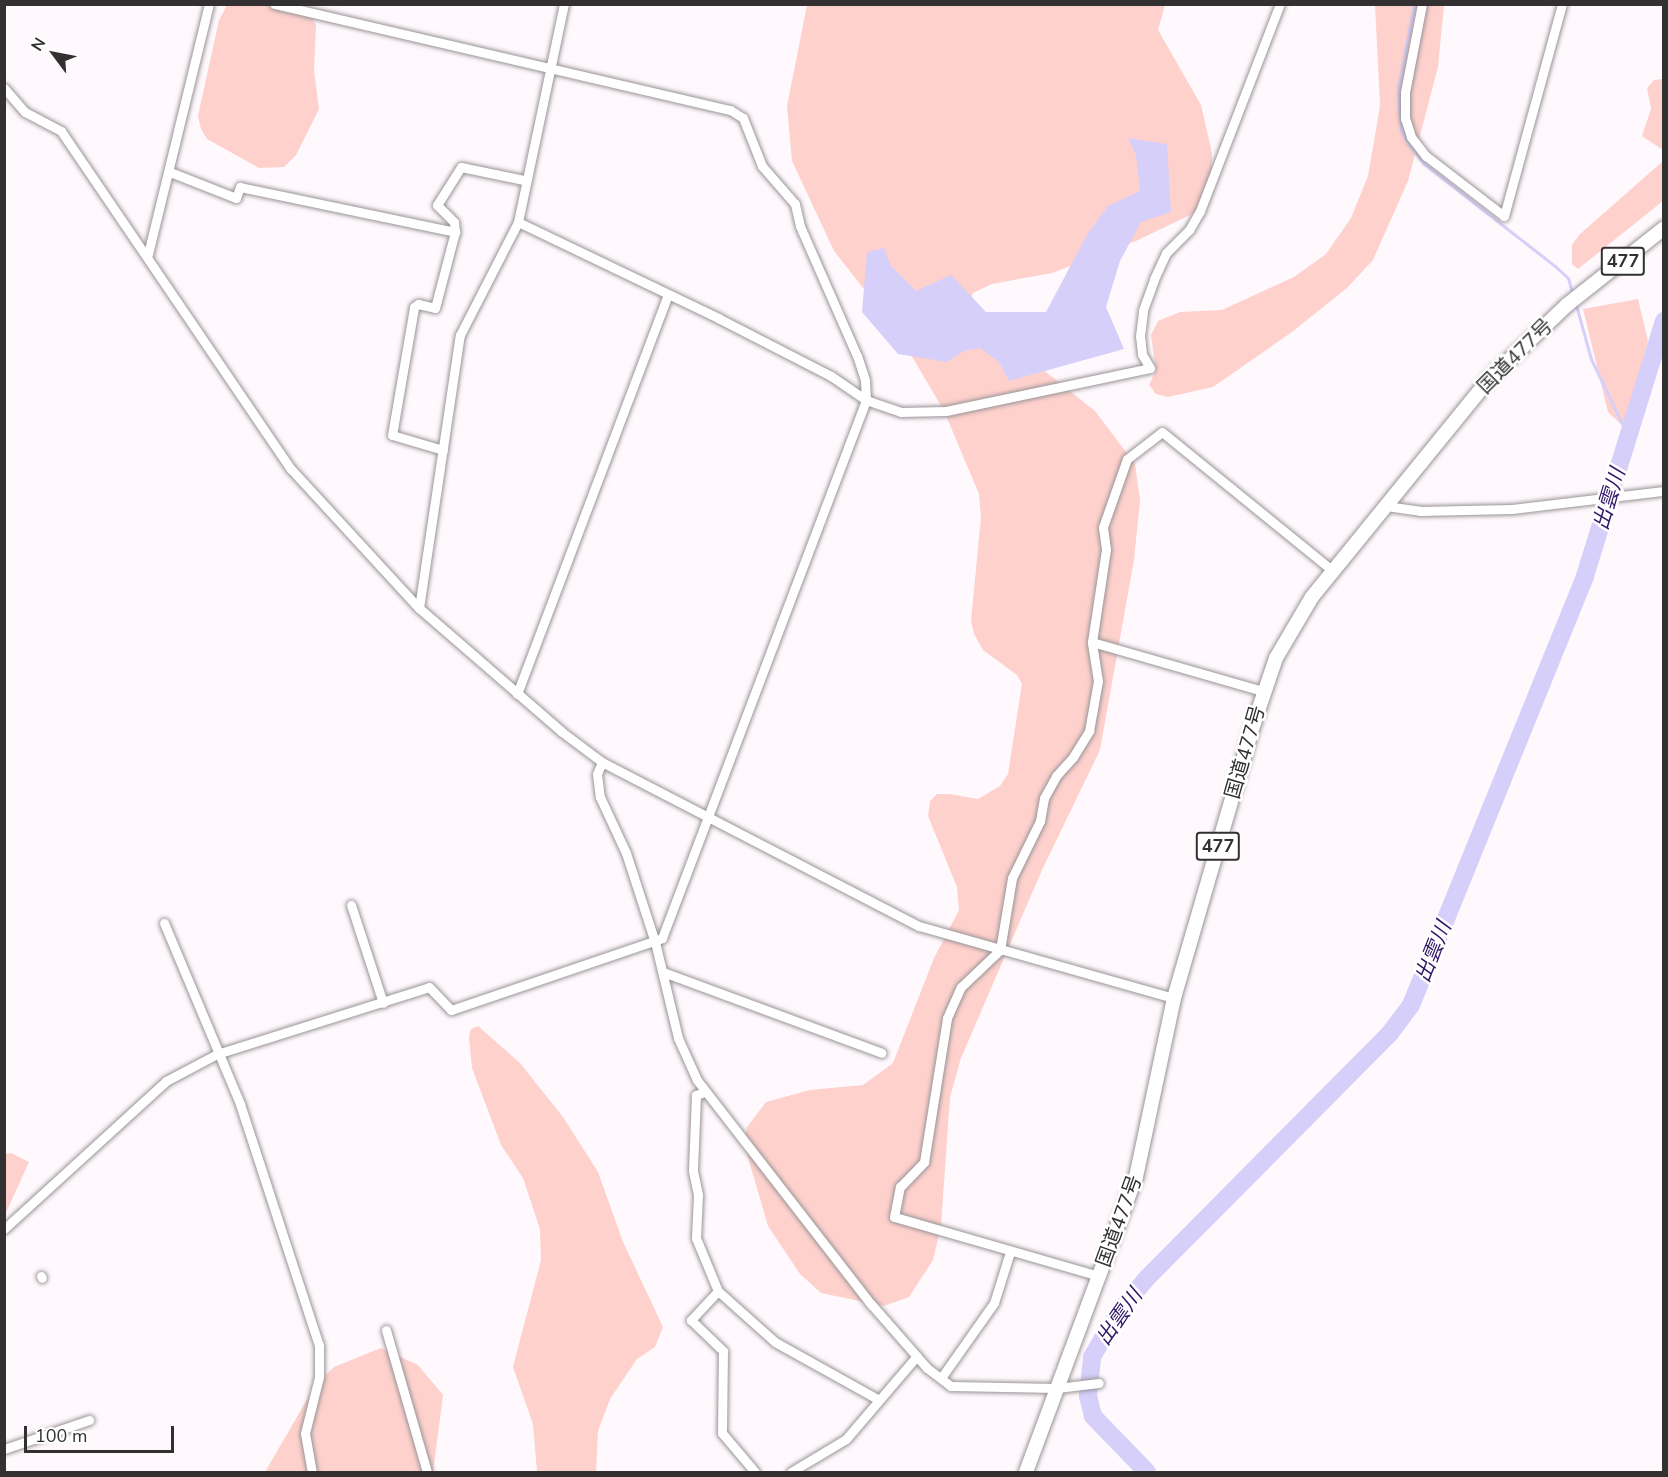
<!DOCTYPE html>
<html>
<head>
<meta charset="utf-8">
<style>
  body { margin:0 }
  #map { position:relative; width:1668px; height:1477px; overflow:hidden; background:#fff9fd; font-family:"Nunito Sans","Noto Sans JP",sans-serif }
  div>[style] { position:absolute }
  .green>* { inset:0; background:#fed1cd }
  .water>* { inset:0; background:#d5cffa }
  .stream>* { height:3px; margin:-1.5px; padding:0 1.5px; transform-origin:1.5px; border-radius:1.5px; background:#d5cffa }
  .river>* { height:18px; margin:-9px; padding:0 9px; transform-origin:9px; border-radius:9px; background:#d5cffa }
  .roads { filter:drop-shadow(0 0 2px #999497) drop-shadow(0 0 2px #999497) }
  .minor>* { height:9px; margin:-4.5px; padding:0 4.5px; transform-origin:4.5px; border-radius:4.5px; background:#fff }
  .highway>* { height:14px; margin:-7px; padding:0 7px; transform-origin:7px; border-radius:7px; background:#fff }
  span { translate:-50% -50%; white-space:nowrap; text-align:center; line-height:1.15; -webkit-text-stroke:5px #fff; paint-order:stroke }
  .shield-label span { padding:2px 4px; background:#fff; border:2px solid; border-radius:4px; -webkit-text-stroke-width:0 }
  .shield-label { font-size:18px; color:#323031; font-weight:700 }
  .street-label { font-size:20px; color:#323031 }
  .water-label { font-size:21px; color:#321768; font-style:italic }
  .frame { position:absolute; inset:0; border:6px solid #323031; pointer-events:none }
  .north { position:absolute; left:24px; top:24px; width:60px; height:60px; -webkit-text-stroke:4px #fff; paint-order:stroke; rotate:302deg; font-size:16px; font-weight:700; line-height:24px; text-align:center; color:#323031 }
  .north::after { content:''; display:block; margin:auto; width:21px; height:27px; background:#323031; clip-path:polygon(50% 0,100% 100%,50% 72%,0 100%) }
  .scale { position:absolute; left:24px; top:1426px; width:150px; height:27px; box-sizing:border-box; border:3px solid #323031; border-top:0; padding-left:8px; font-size:18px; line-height:21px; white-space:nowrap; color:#323031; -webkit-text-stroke:4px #fff; paint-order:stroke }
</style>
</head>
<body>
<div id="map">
  <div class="green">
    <div style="clip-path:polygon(227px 5px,296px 5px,310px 14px,316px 25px,314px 71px,319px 109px,296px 155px,284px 167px,259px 168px,207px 139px,201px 129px,198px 116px,219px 20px)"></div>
    <div style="clip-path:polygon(807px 5px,1165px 5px,1158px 30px,1201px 105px,1212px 153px,1211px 196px,1192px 214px,1136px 241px,1052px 273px,992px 284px,973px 293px,968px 310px,1095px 411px,1135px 464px,1140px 500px,1134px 560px,1100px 750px,1042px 870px,961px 1058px,950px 1097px,941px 1226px,933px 1260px,909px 1297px,884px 1306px,821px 1293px,800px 1274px,768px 1226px,744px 1144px,747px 1127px,766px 1102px,810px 1090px,863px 1085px,893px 1063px,934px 958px,959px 910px,957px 887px,928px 816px,930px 801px,937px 794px,949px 794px,978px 799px,1000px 786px,1008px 774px,1022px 684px,1017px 675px,983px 650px,974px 634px,971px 621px,981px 517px,979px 494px,944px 411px,897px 331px,834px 251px,792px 161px,787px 106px)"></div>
    <div style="clip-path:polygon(1375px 5px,1444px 5px,1438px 67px,1408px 181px,1373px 260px,1347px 288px,1292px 332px,1213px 387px,1168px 397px,1156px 394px,1149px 385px,1156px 370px,1151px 335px,1158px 321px,1180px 312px,1222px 310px,1294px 277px,1326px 254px,1351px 218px,1368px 176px,1380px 106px)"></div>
    <div style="clip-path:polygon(1663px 79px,1664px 79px,1663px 150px,1642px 136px,1651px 109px,1647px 88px,1654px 80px)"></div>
    <div style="clip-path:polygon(1663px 161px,1663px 201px,1578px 269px,1572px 264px,1572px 245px,1579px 235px)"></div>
    <div style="clip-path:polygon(1638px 299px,1648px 341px,1625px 428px,1608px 412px,1583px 309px)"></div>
    <div style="clip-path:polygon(478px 1026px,520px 1063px,563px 1117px,598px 1172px,623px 1242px,663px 1327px,655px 1347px,637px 1359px,610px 1399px,598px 1431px,596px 1472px,537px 1472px,533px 1424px,513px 1367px,541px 1260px,540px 1229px,523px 1178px,501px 1145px,472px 1068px,469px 1037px,471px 1029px)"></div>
    <div style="clip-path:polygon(11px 1153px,29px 1162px,5px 1215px,5px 1154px)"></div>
    <div style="clip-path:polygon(381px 1348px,418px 1365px,443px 1395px,433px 1472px,265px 1472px,316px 1384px,334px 1367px)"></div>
  </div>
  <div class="water">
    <div style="clip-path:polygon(1128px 138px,1167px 144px,1171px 212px,1141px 222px,1120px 261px,1106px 307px,1124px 349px,1009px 381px,999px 362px,980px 348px,964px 351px,947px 362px,898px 354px,862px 312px,867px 252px,884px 248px,891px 266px,916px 291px,951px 275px,986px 312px,1046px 312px,1088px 233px,1108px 206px,1140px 191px,1136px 155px)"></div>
  </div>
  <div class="stream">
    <div style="left:1414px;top:4px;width:86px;rotate:100.7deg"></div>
    <div style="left:1398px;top:89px;width:41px;rotate:85.8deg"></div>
    <div style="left:1401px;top:130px;width:15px;rotate:62deg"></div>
    <div style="left:1408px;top:143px;width:25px;rotate:53deg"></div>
    <div style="left:1423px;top:163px;width:167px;rotate:38deg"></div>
    <div style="left:1555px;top:266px;width:18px;rotate:43deg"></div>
    <div style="left:1568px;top:278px;width:18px;rotate:74deg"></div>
    <div style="left:1576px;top:305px;width:56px;rotate:74.5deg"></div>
    <div style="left:1591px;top:359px;width:90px;rotate:64.3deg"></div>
  </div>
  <div class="river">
    <div style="left:1147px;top:1472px;width:78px;rotate:-134deg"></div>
    <div style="left:1093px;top:1416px;width:21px;rotate:-104deg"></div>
    <div style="left:1088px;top:1396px;width:39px;rotate:-84deg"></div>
    <div style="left:1092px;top:1357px;width:53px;rotate:-59.6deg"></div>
    <div style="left:1119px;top:1311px;width:43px;rotate:-49.7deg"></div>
    <div style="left:1147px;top:1278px;width:345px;rotate:-45.2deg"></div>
    <div style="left:1390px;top:1033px;width:35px;rotate:-53deg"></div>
    <div style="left:1411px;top:1005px;width:463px;rotate:-67.9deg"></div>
    <div style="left:1585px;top:576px;width:267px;rotate:-72.8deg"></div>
  </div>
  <div class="roads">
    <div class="minor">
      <div style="left:1422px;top:4px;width:90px;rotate:100.9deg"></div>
      <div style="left:1405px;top:92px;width:26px;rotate:90deg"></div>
      <div style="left:1405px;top:118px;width:20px;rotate:72deg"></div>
      <div style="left:1411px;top:137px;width:24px;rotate:52deg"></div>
      <div style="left:1426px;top:156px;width:98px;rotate:37.6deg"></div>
      <div style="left:1504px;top:216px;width:220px;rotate:-74.7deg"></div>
      <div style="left:4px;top:88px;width:32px;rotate:49deg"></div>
      <div style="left:25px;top:112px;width:41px;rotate:27.8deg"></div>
      <div style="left:61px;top:131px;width:409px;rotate:55.8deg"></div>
      <div style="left:291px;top:469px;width:189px;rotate:47.4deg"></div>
      <div style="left:419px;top:608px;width:189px;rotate:40.9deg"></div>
      <div style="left:562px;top:732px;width:50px;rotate:36.9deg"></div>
      <div style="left:602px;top:762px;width:13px;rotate:113deg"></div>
      <div style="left:597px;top:774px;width:23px;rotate:83deg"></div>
      <div style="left:600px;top:797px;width:62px;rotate:65.1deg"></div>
      <div style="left:626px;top:853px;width:94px;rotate:72deg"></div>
      <div style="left:655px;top:942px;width:99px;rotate:76.5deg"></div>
      <div style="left:678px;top:1038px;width:46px;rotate:65.7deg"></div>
      <div style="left:697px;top:1080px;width:284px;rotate:52.2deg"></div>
      <div style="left:871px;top:1304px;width:85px;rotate:48.8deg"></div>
      <div style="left:927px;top:1368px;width:30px;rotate:37deg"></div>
      <div style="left:951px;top:1386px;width:106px;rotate:1.1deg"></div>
      <div style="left:1057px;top:1388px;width:42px;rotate:-6.8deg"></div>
      <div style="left:170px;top:172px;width:71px;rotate:21.5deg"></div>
      <div style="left:236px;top:198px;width:12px;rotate:-70deg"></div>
      <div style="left:240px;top:187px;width:220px;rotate:11.8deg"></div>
      <div style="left:518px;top:222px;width:222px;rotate:25.6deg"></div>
      <div style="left:718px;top:318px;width:127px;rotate:27.2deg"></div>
      <div style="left:831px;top:376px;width:42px;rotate:34.4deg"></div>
      <div style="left:866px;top:400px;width:37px;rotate:19deg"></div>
      <div style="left:901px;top:412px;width:45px;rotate:-1.3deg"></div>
      <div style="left:946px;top:411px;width:208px;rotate:-11.9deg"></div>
      <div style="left:1150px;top:368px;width:16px;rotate:-120deg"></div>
      <div style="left:1142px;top:354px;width:18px;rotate:-96deg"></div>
      <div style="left:1140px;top:336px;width:26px;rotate:-83deg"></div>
      <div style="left:1143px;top:310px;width:33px;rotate:-70deg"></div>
      <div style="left:1154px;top:279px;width:29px;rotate:-65deg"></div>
      <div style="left:1166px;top:253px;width:33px;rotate:-45deg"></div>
      <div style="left:1189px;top:230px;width:22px;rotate:-60deg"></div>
      <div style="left:1200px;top:211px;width:222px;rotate:-68.9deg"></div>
      <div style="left:148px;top:254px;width:257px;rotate:-76.3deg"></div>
      <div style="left:443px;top:450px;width:53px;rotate:-163.6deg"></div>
      <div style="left:392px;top:435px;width:130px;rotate:-80.2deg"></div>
      <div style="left:414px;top:307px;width:5px;rotate:-37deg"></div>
      <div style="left:418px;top:304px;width:17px;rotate:13deg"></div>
      <div style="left:435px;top:308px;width:79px;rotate:-75.3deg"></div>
      <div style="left:455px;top:232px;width:10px;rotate:-96deg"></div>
      <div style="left:454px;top:222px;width:24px;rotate:-135deg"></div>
      <div style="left:437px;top:205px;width:45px;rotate:-57.7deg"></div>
      <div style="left:461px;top:167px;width:64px;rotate:11.7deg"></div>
      <div style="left:1386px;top:506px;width:34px;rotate:8deg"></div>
      <div style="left:1420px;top:511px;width:92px;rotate:-1.2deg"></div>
      <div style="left:1512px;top:509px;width:153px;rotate:-6.8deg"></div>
      <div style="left:419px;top:608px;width:276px;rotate:-81.5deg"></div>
      <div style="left:460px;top:335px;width:127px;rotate:-62.8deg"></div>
      <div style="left:518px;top:222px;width:223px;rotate:-78.1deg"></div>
      <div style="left:1092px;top:642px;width:178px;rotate:16deg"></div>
      <div style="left:517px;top:694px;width:427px;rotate:-69.3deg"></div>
      <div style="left:602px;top:762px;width:357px;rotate:27.4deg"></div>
      <div style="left:919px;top:926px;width:265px;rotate:15.8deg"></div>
      <div style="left:351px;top:905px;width:103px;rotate:71.9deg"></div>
      <div style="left:164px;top:923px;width:196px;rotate:67.2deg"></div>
      <div style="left:240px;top:1104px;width:254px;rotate:71.9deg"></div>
      <div style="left:319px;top:1345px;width:32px;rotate:90deg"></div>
      <div style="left:319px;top:1377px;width:58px;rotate:104deg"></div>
      <div style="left:305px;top:1433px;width:40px;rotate:80deg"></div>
      <div style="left:663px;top:972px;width:233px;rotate:20.3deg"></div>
      <div style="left:704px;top:1092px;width:9px;rotate:159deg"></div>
      <div style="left:696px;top:1095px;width:76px;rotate:92.3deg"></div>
      <div style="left:693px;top:1171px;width:25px;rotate:78deg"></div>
      <div style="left:698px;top:1195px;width:43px;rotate:92.7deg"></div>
      <div style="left:696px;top:1238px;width:57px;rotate:67.5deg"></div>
      <div style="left:718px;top:1291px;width:76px;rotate:41.8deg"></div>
      <div style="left:775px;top:1342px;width:119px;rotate:29.1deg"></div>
      <div style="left:4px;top:1229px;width:219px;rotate:-42.4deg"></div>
      <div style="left:166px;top:1081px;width:58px;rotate:-27.9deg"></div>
      <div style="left:217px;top:1054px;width:222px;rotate:-17.5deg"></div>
      <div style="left:429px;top:987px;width:32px;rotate:46deg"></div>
      <div style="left:451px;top:1010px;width:223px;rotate:-18.8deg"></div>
      <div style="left:662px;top:938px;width:575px;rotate:-69.23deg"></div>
      <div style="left:866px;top:400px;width:20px;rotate:-93deg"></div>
      <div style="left:865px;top:380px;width:25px;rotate:-108deg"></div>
      <div style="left:857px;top:356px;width:142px;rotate:-113.7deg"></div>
      <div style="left:800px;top:226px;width:23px;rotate:-103deg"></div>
      <div style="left:795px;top:204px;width:50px;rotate:-131deg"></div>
      <div style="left:762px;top:166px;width:52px;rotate:-111.6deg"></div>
      <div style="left:743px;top:118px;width:15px;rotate:-148deg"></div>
      <div style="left:730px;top:110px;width:468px;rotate:-166.9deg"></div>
      <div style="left:41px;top:1276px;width:2px;rotate:63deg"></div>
      <div style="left:1099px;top:1276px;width:213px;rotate:-163.9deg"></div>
      <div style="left:894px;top:1217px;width:31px;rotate:-79deg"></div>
      <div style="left:900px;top:1187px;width:35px;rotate:-46deg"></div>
      <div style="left:924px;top:1162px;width:146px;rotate:-80.9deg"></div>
      <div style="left:947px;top:1018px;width:34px;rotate:-66deg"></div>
      <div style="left:961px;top:987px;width:54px;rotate:-43.5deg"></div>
      <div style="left:1000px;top:950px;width:73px;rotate:-80.5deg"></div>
      <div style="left:1012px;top:878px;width:64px;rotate:-63.8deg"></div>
      <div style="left:1040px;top:821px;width:23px;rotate:-80deg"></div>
      <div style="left:1044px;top:798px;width:25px;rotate:-61deg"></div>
      <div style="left:1056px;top:776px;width:25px;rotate:-48deg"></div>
      <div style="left:1073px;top:757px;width:31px;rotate:-58deg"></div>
      <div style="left:1089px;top:731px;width:51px;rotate:-79.8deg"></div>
      <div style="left:1098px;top:681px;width:39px;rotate:-99deg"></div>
      <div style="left:1092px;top:642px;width:94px;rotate:-81.4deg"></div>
      <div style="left:1106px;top:549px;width:22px;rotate:-98deg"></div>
      <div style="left:1103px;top:527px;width:72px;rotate:-70.6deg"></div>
      <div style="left:1127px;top:459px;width:44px;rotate:-37.6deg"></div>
      <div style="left:1162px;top:432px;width:220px;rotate:39.1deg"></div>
      <div style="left:718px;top:1291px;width:40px;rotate:133deg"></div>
      <div style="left:691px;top:1320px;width:45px;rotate:44.1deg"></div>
      <div style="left:723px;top:1351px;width:82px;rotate:90.7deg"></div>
      <div style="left:722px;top:1433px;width:51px;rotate:49.8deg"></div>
      <div style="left:386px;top:1330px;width:148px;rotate:73.9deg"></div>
      <div style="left:941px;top:1378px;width:92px;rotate:-54.8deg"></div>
      <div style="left:994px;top:1303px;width:53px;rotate:-72.6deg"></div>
      <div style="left:4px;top:1449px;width:90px;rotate:-18.8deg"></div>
      <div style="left:791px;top:1472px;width:64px;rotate:-31deg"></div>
      <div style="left:846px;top:1439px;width:109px;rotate:-49.5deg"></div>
    </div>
    <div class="highway">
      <div style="left:1026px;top:1472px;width:315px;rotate:-69.6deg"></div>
      <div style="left:1136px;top:1177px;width:183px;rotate:-78deg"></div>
      <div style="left:1174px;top:998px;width:286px;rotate:-73.8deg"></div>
      <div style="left:1254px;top:723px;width:69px;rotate:-71.3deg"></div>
      <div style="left:1276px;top:658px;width:71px;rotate:-59.5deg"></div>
      <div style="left:1312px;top:597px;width:282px;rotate:-50.9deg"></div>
      <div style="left:1490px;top:378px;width:106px;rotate:-43.5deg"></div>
      <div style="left:1567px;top:305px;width:124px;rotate:-38.4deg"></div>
    </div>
  </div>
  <div class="shield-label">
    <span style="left:1623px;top:261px">477</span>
    <span style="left:1218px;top:846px">477</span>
  </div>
  <div class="street-label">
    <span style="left:1515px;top:356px;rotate:-45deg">国道477号</span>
    <span style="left:1245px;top:752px;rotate:-74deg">国道477号</span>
    <span style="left:1119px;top:1221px;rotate:-70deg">国道477号</span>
  </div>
  <div class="water-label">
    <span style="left:1609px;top:499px;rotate:-73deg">出雲川</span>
    <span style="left:1433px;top:952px;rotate:-68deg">出雲川</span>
    <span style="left:1119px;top:1317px;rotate:-55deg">出雲川</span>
  </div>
  <div class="frame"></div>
  <div class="north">N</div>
  <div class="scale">100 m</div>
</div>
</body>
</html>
